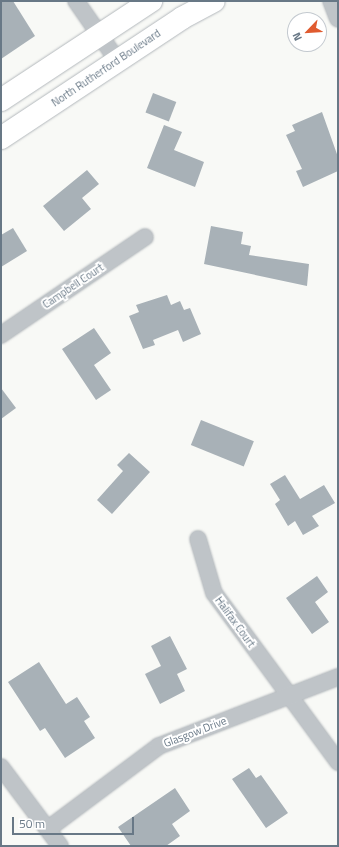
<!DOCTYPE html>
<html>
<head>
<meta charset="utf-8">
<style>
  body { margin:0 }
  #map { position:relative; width:339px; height:847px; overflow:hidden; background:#f8f9f6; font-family:"Titillium Web",sans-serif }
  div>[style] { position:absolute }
  .building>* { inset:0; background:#a8b1b7; transform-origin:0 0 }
  .roads { filter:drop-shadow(0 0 1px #b3b8bc) drop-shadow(0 0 1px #b3b8bc) }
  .minor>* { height:16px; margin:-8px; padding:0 8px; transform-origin:8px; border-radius:8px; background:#bfc4c8 }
  .primary>* { height:22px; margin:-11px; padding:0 11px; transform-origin:11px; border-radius:11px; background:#fff }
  span { translate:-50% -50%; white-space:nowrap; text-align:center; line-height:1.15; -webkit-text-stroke:4px #fff; paint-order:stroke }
  .street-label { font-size:11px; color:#687886 }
  .frame { position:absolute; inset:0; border:2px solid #687886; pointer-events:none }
  .north { position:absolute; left:287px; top:12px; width:40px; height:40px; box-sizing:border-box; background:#fff; border:1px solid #c3c9cf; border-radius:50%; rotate:245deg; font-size:11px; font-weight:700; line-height:16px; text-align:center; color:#687886 }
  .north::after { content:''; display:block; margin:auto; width:14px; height:18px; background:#e05b2f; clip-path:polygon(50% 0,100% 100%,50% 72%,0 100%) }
  .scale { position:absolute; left:12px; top:817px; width:122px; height:18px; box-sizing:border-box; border:2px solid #687886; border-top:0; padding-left:5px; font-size:12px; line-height:14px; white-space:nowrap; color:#687886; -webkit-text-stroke:3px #fff; paint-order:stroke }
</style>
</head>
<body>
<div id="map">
  <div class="building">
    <div style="clip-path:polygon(1px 1px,13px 1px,35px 36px,1px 59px)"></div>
    <div style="left:153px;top:93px;width:25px;height:21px;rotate:21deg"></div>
    <div style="clip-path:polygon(322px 112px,338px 157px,338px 171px,303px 187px,296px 171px,302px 169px,286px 135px,295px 131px,292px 125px)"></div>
    <div style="clip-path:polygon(164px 125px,182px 132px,174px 150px,204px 162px,195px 187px,147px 168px)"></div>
    <div style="clip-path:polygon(87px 170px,99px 184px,82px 198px,91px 209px,64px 231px,43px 206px)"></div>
    <div style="clip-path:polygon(211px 226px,243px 232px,241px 244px,251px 246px,249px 255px,309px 264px,307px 286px,204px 264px)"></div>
    <div style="clip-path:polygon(13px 228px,27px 251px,1px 267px,1px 235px)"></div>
    <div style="clip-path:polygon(167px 295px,171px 305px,180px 301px,184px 310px,190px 308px,201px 334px,183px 342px,178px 330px,153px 340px,155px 345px,143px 349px,129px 316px,139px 312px,136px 305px)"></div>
    <div style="clip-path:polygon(94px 328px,111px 353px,94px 365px,111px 390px,96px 400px,62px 349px)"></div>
    <div style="clip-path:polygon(1px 388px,16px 408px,1px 419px)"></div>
    <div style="left:201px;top:420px;width:57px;height:27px;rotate:22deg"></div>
    <div style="clip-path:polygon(129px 453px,150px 472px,112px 514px,97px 500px,123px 471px,117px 465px)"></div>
    <div style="clip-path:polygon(285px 475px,300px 499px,324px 485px,335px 503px,312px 516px,319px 526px,303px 535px,295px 521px,288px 526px,275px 504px,280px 500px,270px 484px)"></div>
    <div style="clip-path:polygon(317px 576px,328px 592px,315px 602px,329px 622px,312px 634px,286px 598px)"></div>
    <div style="clip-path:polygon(170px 636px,187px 669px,177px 674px,185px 691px,160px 704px,145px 674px,161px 666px,151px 646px)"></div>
    <div style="clip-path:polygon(39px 662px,66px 704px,77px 697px,90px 717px,84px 721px,95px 738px,65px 758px,45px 728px,40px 731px,8px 682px)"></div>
    <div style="clip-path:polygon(249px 768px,256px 778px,261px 775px,288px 813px,266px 828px,232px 779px)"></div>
    <div style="clip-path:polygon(175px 788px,190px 811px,172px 824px,180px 836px,166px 846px,131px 846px,118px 827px)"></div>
  </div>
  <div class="roads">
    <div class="minor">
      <div style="left:76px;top:1px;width:72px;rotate:55.2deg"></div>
      <div style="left:331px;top:1px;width:19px;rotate:69deg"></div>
      <div style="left:1px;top:335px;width:174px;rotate:-34.2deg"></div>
      <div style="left:198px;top:539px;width:56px;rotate:73.5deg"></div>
      <div style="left:214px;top:593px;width:210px;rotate:53.7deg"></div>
      <div style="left:1px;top:767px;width:99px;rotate:53.2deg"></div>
      <div style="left:48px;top:829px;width:139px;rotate:-36.8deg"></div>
      <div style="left:159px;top:746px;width:192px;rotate:-21.1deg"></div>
    </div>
    <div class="primary">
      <div style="left:1px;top:100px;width:180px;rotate:-33.4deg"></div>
      <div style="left:1px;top:138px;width:217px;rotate:-33.5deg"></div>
      <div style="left:182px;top:18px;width:36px;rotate:-28deg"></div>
    </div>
  </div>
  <div class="street-label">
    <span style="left:106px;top:68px;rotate:-34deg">North Rutherford Boulevard</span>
    <span style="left:73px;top:286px;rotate:-34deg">Campbell Court</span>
    <span style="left:235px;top:622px;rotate:54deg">Halifax Court</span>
    <span style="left:195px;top:732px;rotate:-21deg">Glasgow Drive</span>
  </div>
  <div class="frame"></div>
  <div class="north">N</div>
  <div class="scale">50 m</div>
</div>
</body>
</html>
